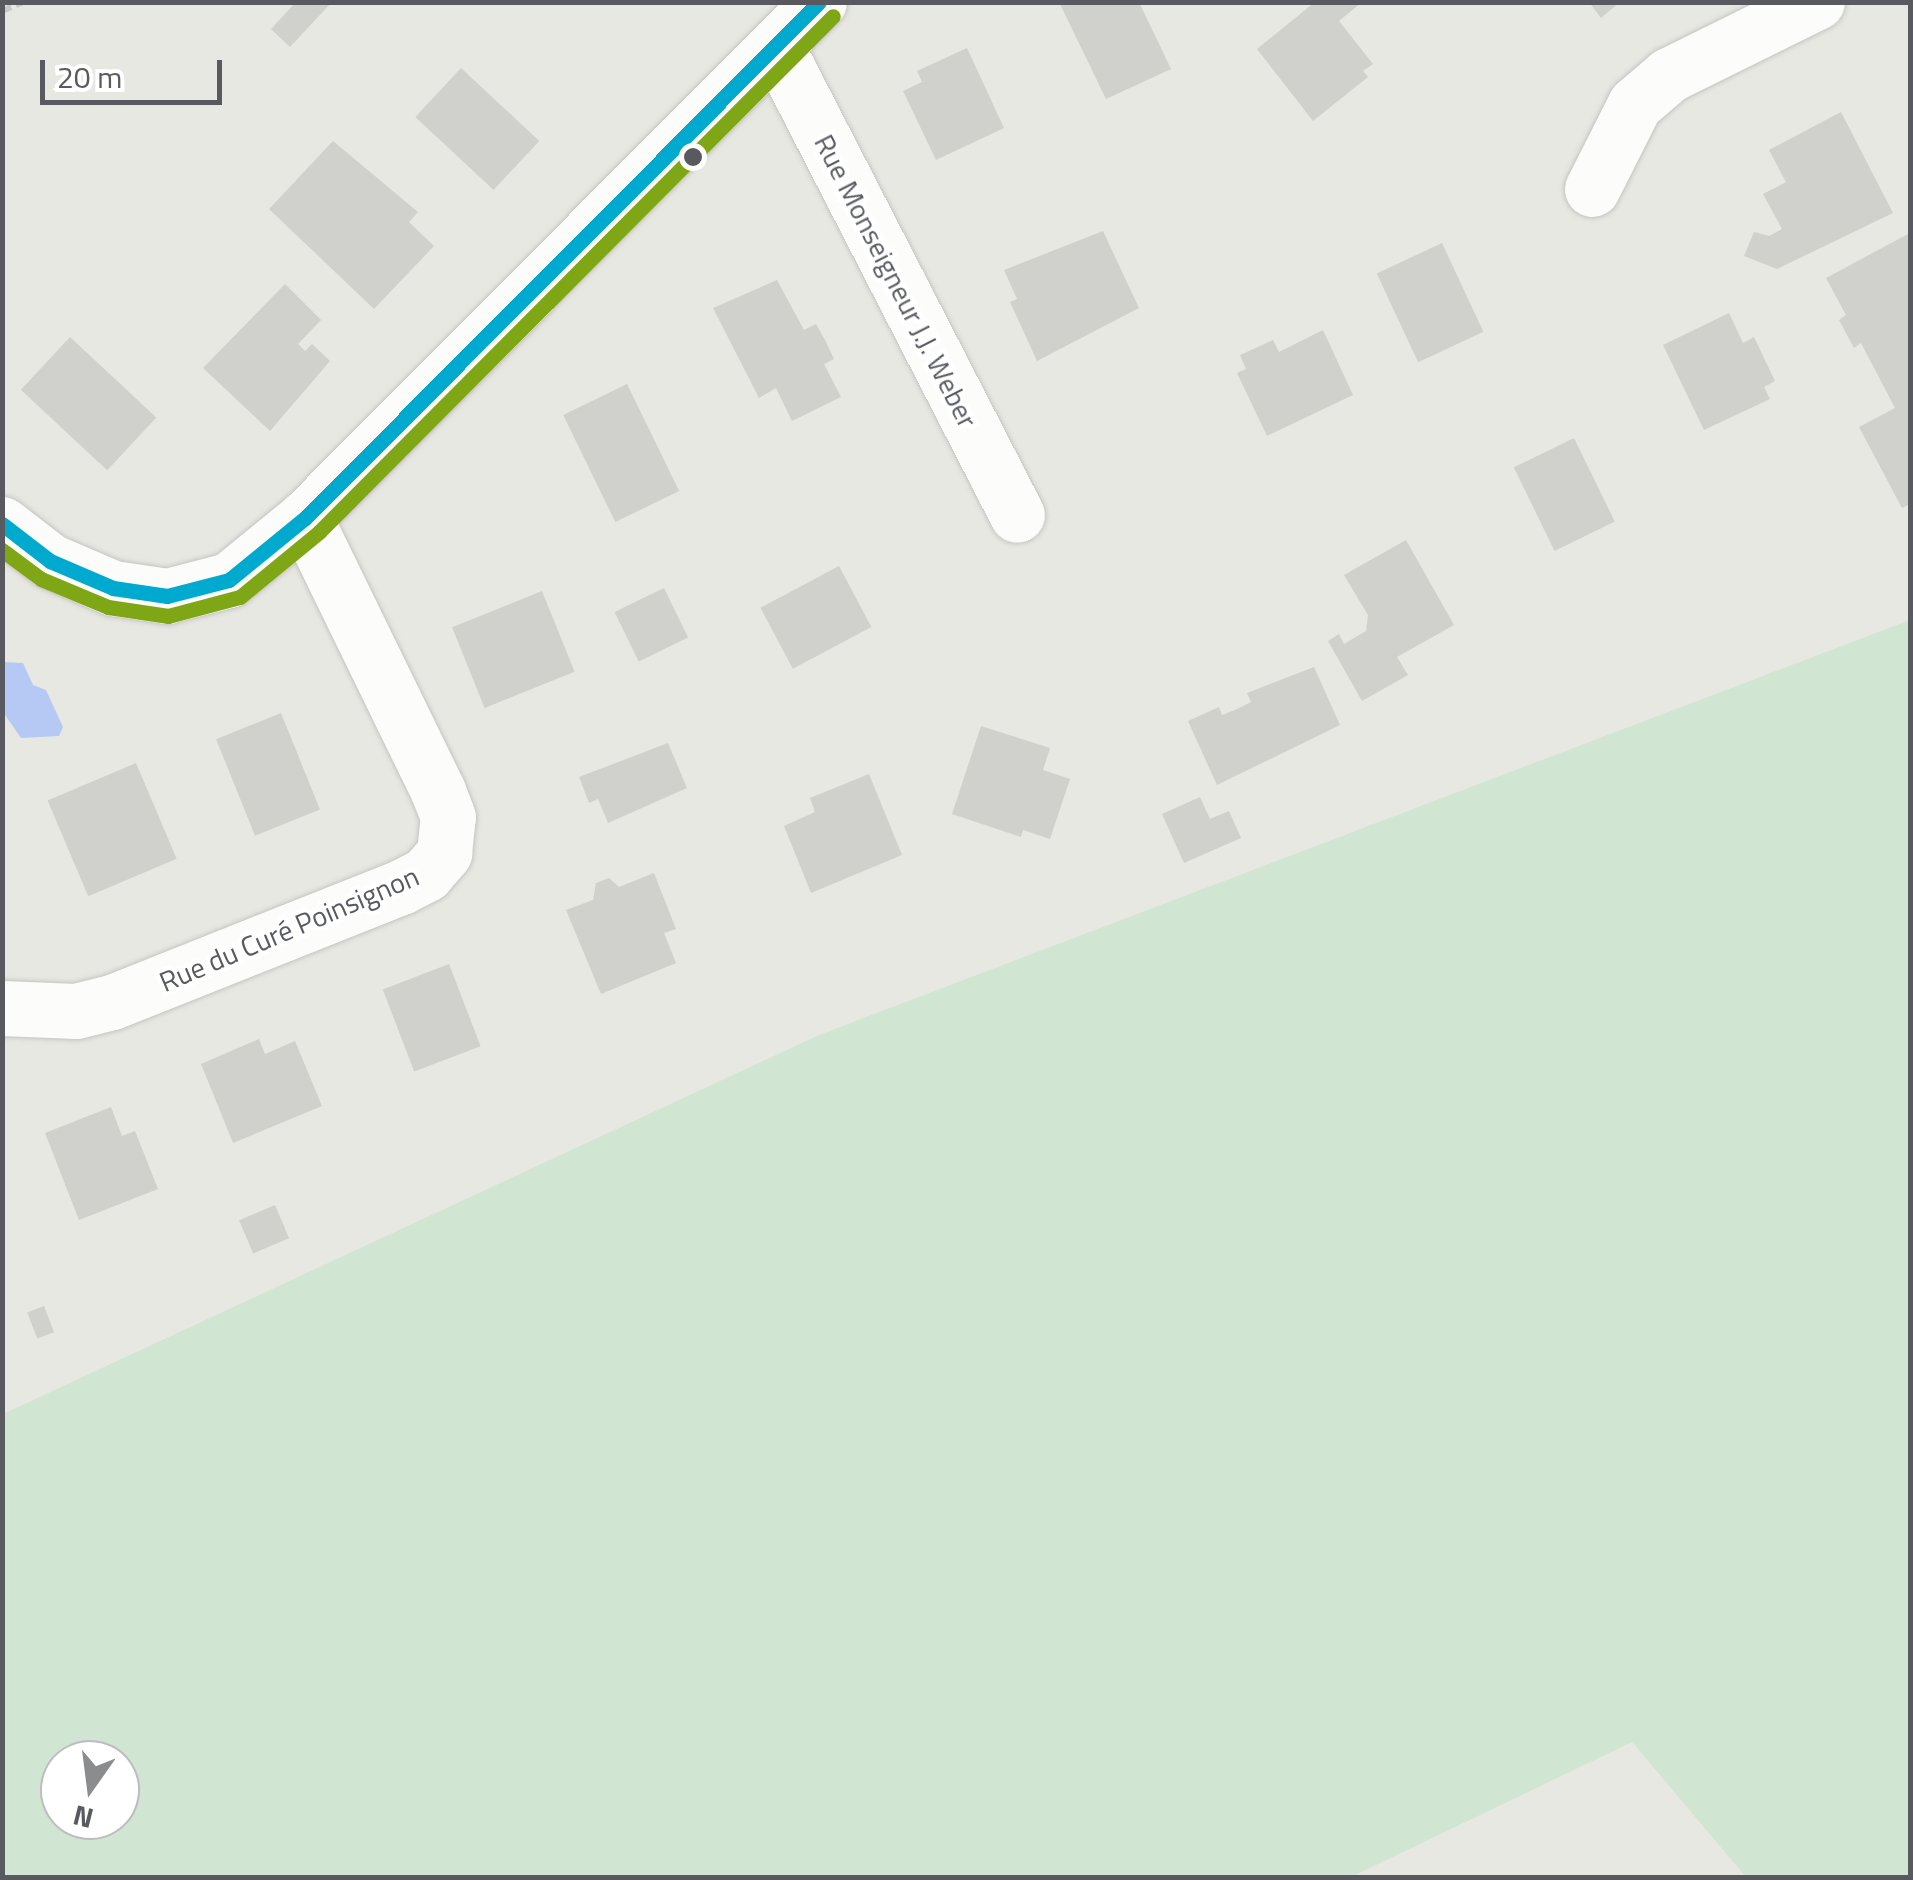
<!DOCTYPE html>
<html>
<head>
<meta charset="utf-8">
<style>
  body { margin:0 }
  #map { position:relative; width:1913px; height:1880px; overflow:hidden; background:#e8e8e2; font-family:"Titillium Web",sans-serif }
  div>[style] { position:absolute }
  .green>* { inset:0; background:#d0e5d2 }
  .water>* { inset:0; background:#b5c9f4 }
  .building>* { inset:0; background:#d0d0cc; transform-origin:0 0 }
  .path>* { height:6px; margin-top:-3px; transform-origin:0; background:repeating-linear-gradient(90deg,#c6cac9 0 10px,transparent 0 15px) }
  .roads { filter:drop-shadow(0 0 2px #c4c4c4) drop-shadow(0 0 2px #c4c4c4) }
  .street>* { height:55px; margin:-27.5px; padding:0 27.5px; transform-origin:27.5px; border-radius:27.5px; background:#fcfcfb }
  .bus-1>* { height:15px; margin:-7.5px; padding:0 7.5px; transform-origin:7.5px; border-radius:7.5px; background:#00a9ce }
  .bus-2>* { height:15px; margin:-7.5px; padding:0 7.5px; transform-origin:7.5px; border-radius:7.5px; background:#7fa614 }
  .dots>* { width:28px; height:28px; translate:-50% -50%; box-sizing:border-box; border:5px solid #fff; border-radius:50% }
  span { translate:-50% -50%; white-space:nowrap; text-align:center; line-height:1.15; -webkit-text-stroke:9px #fff; paint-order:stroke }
  .street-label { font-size:28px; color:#585a60 }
  .frame { position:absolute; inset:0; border:5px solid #585a60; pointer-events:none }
  .north { position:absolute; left:40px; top:1740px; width:100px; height:100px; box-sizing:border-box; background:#fff; border:2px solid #bcbdbf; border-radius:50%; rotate:194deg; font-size:28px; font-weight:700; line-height:40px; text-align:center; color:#585a60 }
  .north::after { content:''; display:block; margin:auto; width:35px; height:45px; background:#8a8c8e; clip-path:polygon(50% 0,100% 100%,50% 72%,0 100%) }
  .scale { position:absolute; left:40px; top:60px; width:182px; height:45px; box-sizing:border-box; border:5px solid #585a60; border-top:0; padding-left:12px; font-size:30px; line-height:35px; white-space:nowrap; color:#585a60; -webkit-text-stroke:8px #fff; paint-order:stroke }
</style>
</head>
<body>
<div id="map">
  <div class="green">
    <div style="clip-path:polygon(evenodd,1910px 620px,1910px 1877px,1746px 1877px,1632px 1742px,1351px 1877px,3px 1877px,3px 1414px,819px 1035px,1910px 620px,60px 1760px,120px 1760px,120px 1820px,60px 1820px,60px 1760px)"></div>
  </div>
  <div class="water">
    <div style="clip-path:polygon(2px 662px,23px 663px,33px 685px,46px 690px,63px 727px,59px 736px,21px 738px,3px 712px)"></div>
  </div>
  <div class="building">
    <div style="clip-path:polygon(296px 2px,332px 2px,290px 47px,271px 29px)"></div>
    <div style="clip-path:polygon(1059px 2px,1139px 2px,1171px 69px,1106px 99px)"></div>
    <div style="clip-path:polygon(1315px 2px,1362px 2px,1339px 21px,1373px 64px,1363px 71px,1368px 77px,1313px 121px,1257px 49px)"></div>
    <div style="clip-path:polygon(1589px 2px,1620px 2px,1601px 18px)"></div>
    <div style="clip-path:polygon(967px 48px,1004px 128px,936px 160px,903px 91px,922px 82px,917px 71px)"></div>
    <div style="left:461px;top:68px;width:107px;height:67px;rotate:43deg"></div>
    <div style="clip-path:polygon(1841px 112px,1893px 213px,1777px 269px,1744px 256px,1754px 232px,1769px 236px,1782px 229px,1763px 194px,1786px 182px,1769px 150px)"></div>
    <div style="clip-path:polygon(333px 141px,418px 212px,409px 222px,434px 246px,374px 309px,269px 209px)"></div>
    <div style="clip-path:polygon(1103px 231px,1139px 308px,1037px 361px,1010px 302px,1017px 299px,1004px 270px)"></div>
    <div style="clip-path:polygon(1908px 234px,1910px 504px,1902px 508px,1859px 427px,1895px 408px,1861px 343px,1854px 348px,1839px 320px,1846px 315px,1826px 278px)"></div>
    <div style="left:1442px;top:243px;width:98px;height:72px;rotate:65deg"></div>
    <div style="clip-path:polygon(777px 280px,804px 330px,816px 324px,825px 340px,834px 359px,824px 364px,841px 397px,792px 421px,776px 388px,759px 398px,713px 308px)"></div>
    <div style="clip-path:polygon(285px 284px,321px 320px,298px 344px,305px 351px,312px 344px,330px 361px,270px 431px,203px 368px)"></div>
    <div style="clip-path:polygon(1729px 313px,1743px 343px,1754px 337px,1775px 381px,1764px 387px,1770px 399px,1704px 430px,1663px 345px)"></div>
    <div style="clip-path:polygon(1323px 330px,1353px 395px,1267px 436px,1237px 373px,1246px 369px,1240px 355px,1273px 340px,1279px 352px)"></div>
    <div style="left:70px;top:337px;width:118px;height:72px;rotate:43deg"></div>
    <div style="left:627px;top:384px;width:119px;height:71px;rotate:64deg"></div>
    <div style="left:1574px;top:438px;width:93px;height:67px;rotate:64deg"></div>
    <div style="clip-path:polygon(1406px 540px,1454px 625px,1397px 657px,1408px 675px,1362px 701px,1328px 641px,1339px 634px,1344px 644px,1366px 631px,1368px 615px,1344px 575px)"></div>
    <div style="left:839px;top:566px;width:69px;height:89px;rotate:62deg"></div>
    <div style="left:664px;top:588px;width:55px;height:55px;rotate:64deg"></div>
    <div style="left:542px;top:591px;width:87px;height:97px;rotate:68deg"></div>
    <div style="clip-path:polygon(1314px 667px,1340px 725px,1217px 785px,1188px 721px,1219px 707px,1222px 715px,1235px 710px,1251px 702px,1247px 693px)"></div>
    <div style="left:281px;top:713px;width:104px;height:70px;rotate:68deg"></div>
    <div style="clip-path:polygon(981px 726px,1050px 748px,1043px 770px,1070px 779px,1050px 839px,1023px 830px,1021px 837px,952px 814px)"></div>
    <div style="clip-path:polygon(668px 743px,687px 788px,608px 823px,598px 799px,589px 803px,579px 777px)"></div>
    <div style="left:136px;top:763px;width:104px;height:96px;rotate:67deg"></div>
    <div style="clip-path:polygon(869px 774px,902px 855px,811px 893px,784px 826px,815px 812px,810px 798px)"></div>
    <div style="clip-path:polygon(1200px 797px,1210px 819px,1229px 811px,1241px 838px,1184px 863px,1162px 814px)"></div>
    <div style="clip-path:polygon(654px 873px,676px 929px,664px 933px,676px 963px,601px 994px,566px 910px,593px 900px,596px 883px,609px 878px,619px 887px)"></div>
    <div style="left:449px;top:964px;width:88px;height:71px;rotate:69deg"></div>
    <div style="clip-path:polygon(259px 1039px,265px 1054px,295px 1041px,322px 1106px,233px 1143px,201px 1064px)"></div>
    <div style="clip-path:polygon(111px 1107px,122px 1136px,135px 1131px,158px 1189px,79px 1220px,45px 1133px)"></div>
    <div style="left:275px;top:1205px;width:36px;height:39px;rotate:67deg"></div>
    <div style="left:44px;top:1306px;width:28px;height:18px;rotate:69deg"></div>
  </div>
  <div class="path">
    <div style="left:2px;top:11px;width:23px;rotate:-23deg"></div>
  </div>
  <div class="roads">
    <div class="street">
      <div style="left:776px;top:46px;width:527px;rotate:62.8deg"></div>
      <div style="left:1592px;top:189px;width:95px;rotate:-63.2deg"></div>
      <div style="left:1635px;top:104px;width:45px;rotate:-40.5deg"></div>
      <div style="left:1669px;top:75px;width:165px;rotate:-26.3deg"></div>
      <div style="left:2px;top:524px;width:61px;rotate:37.6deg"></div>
      <div style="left:50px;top:561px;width:69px;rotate:23.2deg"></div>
      <div style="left:113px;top:588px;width:55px;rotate:8.4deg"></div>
      <div style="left:167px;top:596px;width:64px;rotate:-14.5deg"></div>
      <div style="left:229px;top:580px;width:98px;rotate:-39.2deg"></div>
      <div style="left:305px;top:518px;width:728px;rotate:-45.11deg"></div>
      <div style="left:2px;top:1008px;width:74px;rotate:2.3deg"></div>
      <div style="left:76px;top:1011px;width:37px;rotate:-14deg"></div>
      <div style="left:112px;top:1002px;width:311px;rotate:-21.7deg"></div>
      <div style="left:401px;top:887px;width:28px;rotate:-27deg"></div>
      <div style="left:426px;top:874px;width:28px;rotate:-49deg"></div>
      <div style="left:444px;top:853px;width:36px;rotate:-84deg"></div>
      <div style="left:448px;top:817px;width:28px;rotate:-111deg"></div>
      <div style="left:438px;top:791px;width:304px;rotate:-116deg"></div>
    </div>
  </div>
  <div class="bus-1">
    <div style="left:2px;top:524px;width:61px;rotate:37.6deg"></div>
    <div style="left:50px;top:561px;width:69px;rotate:23.2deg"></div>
    <div style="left:113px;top:588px;width:55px;rotate:8.4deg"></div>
    <div style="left:167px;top:596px;width:64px;rotate:-14.5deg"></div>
    <div style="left:229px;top:580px;width:98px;rotate:-39.2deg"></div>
    <div style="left:305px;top:518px;width:728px;rotate:-45.11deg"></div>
  </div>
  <div class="bus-2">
    <div style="left:2px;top:550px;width:49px;rotate:36.6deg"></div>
    <div style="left:41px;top:579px;width:73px;rotate:22.7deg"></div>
    <div style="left:108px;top:607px;width:61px;rotate:8.5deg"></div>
    <div style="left:168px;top:616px;width:74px;rotate:-14.8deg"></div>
    <div style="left:240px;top:597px;width:102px;rotate:-39.4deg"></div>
    <div style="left:319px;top:532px;width:728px;rotate:-45.11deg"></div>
  </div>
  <div class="dots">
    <div style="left:693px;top:157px;background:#585a60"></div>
  </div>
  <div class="street-label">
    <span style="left:896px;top:281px;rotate:63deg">Rue Monseigneur J.J. Weber</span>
    <span style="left:289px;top:929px;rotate:-23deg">Rue du Curé Poinsignon</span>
  </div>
  <div class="frame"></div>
  <div class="north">N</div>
  <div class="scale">20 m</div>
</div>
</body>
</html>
